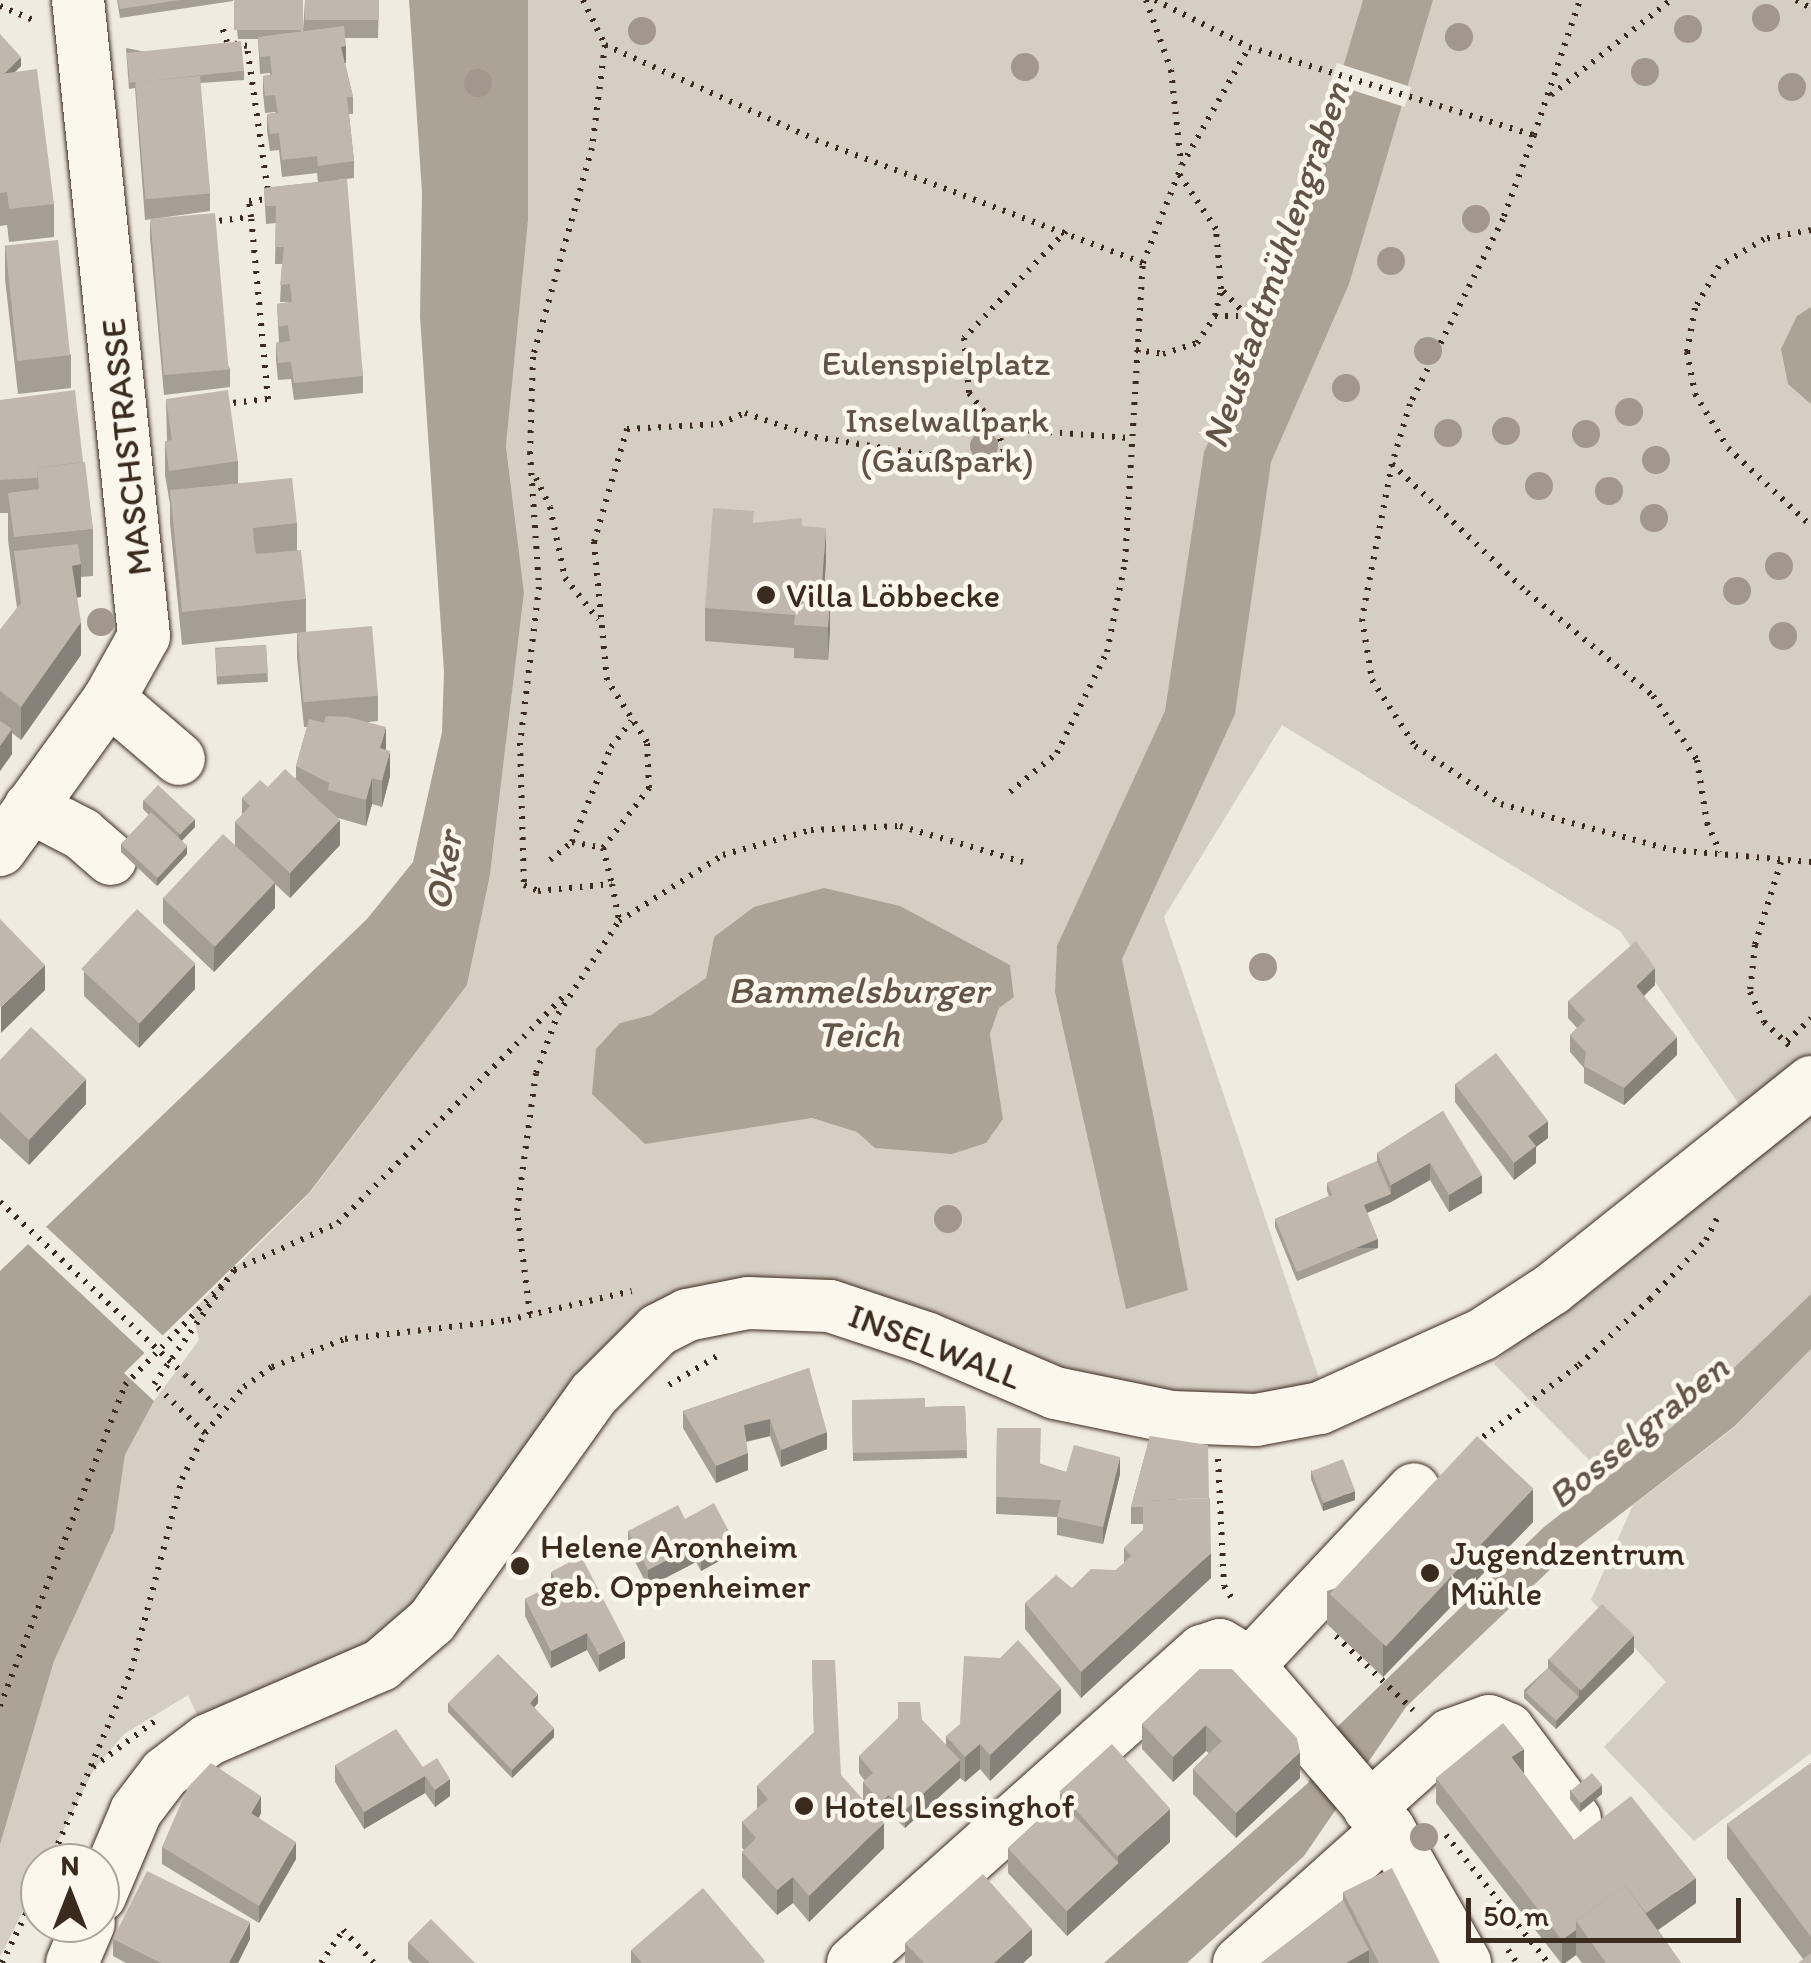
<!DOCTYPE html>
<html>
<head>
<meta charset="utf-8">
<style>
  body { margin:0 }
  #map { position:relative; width:1811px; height:1963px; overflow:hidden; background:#f0ebe0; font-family:Itim,sans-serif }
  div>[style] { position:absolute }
  .green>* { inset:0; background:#d5cec3 }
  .water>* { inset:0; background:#aca397 }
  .pier>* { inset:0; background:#f0ebe0; transform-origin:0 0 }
  .path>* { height:6px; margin-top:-3px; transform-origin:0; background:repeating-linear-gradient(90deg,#3b2a1e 0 2.5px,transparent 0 10.5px) }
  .roads { filter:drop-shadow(0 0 2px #3b2a1e) drop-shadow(0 0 2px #3b2a1e) }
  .minor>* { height:52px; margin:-26px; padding:0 26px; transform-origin:26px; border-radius:26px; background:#fbf7ec }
  .path-bridge>* { height:6px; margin-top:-3px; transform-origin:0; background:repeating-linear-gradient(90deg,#3b2a1e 0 2.5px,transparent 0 10.5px) }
  .trees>* { width:28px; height:28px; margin:-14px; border-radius:50%; background:#a2978c }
  .wall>* { inset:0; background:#a59e95; transform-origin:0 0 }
  .shaded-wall>* { inset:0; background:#868179; transform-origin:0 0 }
  .building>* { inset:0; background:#c0b8ad; transform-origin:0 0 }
  .dots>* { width:28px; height:28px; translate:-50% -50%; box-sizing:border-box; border:5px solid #fbf7ec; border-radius:50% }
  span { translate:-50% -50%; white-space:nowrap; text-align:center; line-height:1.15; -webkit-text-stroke:9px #fbf7ec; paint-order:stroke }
  .park-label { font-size:35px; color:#625347 }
  .street-label { font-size:35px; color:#3b2a1e }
  .poi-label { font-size:35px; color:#3b2a1e }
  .left { translate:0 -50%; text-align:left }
  .water-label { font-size:38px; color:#635448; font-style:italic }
  .north { position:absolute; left:20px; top:1843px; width:100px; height:100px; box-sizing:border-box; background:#fbf7ec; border:2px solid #aea59a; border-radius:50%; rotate:0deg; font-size:28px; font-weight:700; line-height:40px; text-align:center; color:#3b2a1e }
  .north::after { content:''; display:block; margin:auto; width:35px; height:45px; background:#3b2a1e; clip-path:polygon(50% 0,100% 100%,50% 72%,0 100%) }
  .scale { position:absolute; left:1466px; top:1898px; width:275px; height:45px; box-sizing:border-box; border:5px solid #3b2a1e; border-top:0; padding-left:12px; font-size:30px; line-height:35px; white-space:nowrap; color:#3b2a1e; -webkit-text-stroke:8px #fbf7ec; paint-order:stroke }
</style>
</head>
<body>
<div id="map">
  <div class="green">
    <div style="clip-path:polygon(evenodd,528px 0,1811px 0,1811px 1294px,1673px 1426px,1607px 1478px,1494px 1364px,1756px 1129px,1620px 931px,1282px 725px,1164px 917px,1328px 1405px,1256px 1420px,926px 1338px,687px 1315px,432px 1621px,208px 1740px,188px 1695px,124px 1734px,93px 1771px,47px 1863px,40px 1863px,40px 1877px,0 1957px,0 1845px,54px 1661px,114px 1530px,125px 1455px,154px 1401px,199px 1340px,192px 1311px,310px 1193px,467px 985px,490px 875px,524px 593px,506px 446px,528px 221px,528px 0,714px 937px,1010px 965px,1014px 996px,999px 1008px,990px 1034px,1003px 1119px,875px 1148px,858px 1132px,812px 1118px,762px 1124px,620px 1023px,651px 1015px,706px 978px,714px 937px)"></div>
    <div style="clip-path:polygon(1811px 1349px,1811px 1753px,1694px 1841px,1604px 1747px,1666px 1682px,1591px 1600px,1633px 1505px,1735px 1427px)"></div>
  </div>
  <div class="water">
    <div style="clip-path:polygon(409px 0,528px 0,528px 221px,506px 446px,524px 593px,490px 875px,467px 985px,309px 1193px,124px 1373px,154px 1401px,125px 1455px,114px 1530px,54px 1661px,0 1845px,0 1271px,367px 919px,413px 862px,442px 732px,444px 672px,420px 317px,422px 192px)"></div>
    <div style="clip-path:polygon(1363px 0,1433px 0,1349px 284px,1271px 462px,1235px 714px,1122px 959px,1188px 1290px,1126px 1309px,1055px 992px,1057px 946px,1165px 711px,1204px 452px,1277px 290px)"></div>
    <div style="clip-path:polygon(1811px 307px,1811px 404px,1788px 384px,1781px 349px,1797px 316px)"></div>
    <div style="clip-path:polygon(824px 888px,900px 906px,1010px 965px,1014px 997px,999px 1008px,990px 1034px,1003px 1119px,986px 1143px,952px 1154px,875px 1148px,857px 1132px,812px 1118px,645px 1144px,592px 1094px,596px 1049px,620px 1023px,651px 1015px,706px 978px,714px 937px,754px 907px)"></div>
    <div style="clip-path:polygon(1811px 1294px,1811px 1349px,1735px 1426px,1557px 1563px,1406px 1707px,1304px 1856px,1187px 1963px,1104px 1963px,1308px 1783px,1333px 1731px,1544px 1527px,1673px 1426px)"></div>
  </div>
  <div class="pier">
    <div style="left:1337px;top:63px;width:78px;height:21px;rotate:18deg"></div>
    <div style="left:42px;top:1223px;width:171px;height:25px;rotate:43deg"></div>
  </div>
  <div class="path">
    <div style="left:583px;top:0;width:50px;rotate:63.9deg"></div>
    <div style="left:605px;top:45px;width:231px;rotate:24.2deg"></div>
    <div style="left:816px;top:140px;width:349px;rotate:20.6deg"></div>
    <div style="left:1146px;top:0;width:74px;rotate:70.3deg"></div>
    <div style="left:1171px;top:70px;width:95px;rotate:83.9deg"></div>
    <div style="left:1155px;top:0;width:105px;rotate:26.6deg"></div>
    <div style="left:1249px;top:47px;width:298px;rotate:17.2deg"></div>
    <div style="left:1534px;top:135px;width:143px;rotate:-71.2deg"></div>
    <div style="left:1796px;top:0;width:17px;rotate:28deg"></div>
    <div style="left:0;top:6px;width:39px;rotate:23deg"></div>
    <div style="left:605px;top:45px;width:104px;rotate:97.2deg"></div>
    <div style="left:592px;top:148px;width:217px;rotate:105.8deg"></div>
    <div style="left:533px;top:357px;width:95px;rotate:91.8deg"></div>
    <div style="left:530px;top:452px;width:135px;rotate:86.2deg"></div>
    <div style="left:539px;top:587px;width:157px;rotate:96.9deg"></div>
    <div style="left:520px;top:743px;width:142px;rotate:88.4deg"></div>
    <div style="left:524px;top:885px;width:15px;rotate:23deg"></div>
    <div style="left:538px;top:891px;width:74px;rotate:-5.4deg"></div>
    <div style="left:612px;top:884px;width:38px;rotate:79deg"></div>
    <div style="left:1551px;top:95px;width:153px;rotate:-38.4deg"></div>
    <div style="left:1534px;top:135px;width:90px;rotate:110.3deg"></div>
    <div style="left:1503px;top:219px;width:207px;rotate:116.7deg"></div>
    <div style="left:1410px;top:404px;width:63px;rotate:106.7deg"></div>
    <div style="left:1392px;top:464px;width:158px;rotate:101deg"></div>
    <div style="left:1362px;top:619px;width:62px;rotate:80.7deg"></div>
    <div style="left:1372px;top:680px;width:79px;rotate:56.9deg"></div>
    <div style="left:1415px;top:746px;width:104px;rotate:34deg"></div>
    <div style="left:1501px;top:804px;width:178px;rotate:15deg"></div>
    <div style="left:1673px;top:850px;width:139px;rotate:5deg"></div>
    <div style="left:209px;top:222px;width:42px;rotate:-6.8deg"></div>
    <div style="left:251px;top:217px;width:16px;rotate:-97deg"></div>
    <div style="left:249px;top:201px;width:20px;rotate:-6deg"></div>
    <div style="left:269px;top:199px;width:155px;rotate:-98.2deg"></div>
    <div style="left:247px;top:46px;width:20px;rotate:-169deg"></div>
    <div style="left:227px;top:42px;width:16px;rotate:-108deg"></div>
    <div style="left:1811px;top:230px;width:48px;rotate:169.2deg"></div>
    <div style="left:1764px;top:239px;width:52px;rotate:149deg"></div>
    <div style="left:1719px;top:266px;width:48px;rotate:119.7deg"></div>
    <div style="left:1695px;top:308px;width:45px;rotate:100.3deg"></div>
    <div style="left:1687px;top:352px;width:43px;rotate:79.2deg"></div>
    <div style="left:1695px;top:394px;width:63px;rotate:58.6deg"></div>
    <div style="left:1728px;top:448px;width:114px;rotate:43.2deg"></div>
    <div style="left:1066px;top:231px;width:148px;rotate:133.6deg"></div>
    <div style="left:964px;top:338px;width:55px;rotate:84.8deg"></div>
    <div style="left:969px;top:393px;width:45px;rotate:51.3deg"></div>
    <div style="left:997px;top:428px;width:132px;rotate:4.3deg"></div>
    <div style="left:1215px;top:316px;width:27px;rotate:-77deg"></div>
    <div style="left:1247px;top:316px;width:26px;rotate:25deg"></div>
    <div style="left:1136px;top:350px;width:27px;rotate:8deg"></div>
    <div style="left:1163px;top:354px;width:36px;rotate:-18deg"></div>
    <div style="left:1197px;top:343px;width:32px;rotate:-56deg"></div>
    <div style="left:1215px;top:316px;width:32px"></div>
    <div style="left:1247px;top:316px;width:37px;rotate:-134deg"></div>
    <div style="left:1221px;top:289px;width:60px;rotate:-94.8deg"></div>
    <div style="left:1216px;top:229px;width:66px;rotate:-123.9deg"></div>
    <div style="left:223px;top:404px;width:45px;rotate:-6.3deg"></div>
    <div style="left:268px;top:399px;width:183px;rotate:-95.3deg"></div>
    <div style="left:1392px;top:464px;width:186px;rotate:43.5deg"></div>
    <div style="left:1527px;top:592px;width:163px;rotate:39.5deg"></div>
    <div style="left:1653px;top:696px;width:78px;rotate:55.5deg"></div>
    <div style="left:1697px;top:760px;width:64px;rotate:81deg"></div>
    <div style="left:1707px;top:823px;width:32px;rotate:66deg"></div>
    <div style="left:536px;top:478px;width:32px;rotate:64deg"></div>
    <div style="left:550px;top:507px;width:73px;rotate:78.1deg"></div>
    <div style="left:565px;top:578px;width:53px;rotate:51.2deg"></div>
    <div style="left:1010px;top:792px;width:61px;rotate:-39.7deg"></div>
    <div style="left:1057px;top:753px;width:113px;rotate:-63.7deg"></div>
    <div style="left:1107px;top:652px;width:92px;rotate:-78.7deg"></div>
    <div style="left:1125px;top:562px;width:300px;rotate:-86.6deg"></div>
    <div style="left:1143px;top:263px;width:105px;rotate:-68.3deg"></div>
    <div style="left:1182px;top:165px;width:136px;rotate:-60.4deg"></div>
    <div style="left:572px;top:842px;width:32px;rotate:11deg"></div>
    <div style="left:603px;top:848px;width:76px;rotate:-52.5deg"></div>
    <div style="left:649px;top:788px;width:46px;rotate:-92.5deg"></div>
    <div style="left:647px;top:742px;width:74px;rotate:-122.8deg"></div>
    <div style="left:607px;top:680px;width:139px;rotate:-95.4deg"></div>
    <div style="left:594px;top:542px;width:118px;rotate:-73.7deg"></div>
    <div style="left:627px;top:429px;width:93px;rotate:-3.1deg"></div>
    <div style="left:720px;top:424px;width:27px;rotate:-24deg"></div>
    <div style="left:745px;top:413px;width:74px;rotate:18.9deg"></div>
    <div style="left:815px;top:437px;width:176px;rotate:9.1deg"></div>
    <div style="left:989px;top:465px;width:21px;rotate:-43deg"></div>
    <div style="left:1004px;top:451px;width:24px;rotate:-107deg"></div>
    <div style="left:603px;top:848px;width:37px;rotate:76deg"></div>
    <div style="left:550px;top:860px;width:28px;rotate:-39deg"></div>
    <div style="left:572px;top:842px;width:103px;rotate:-67.7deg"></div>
    <div style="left:611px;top:747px;width:33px;rotate:-52deg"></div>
    <div style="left:1781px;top:862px;width:87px;rotate:107.4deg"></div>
    <div style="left:1755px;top:945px;width:47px;rotate:96.1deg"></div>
    <div style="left:1750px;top:992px;width:33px;rotate:65deg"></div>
    <div style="left:1764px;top:1022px;width:37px;rotate:43deg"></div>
    <div style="left:1787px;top:1041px;width:33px;rotate:-43deg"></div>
    <div style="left:530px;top:1314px;width:104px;rotate:-97.2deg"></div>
    <div style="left:517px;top:1211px;width:139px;rotate:-82.2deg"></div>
    <div style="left:536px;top:1073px;width:63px;rotate:-69.6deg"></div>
    <div style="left:558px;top:1014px;width:111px;rotate:-56.7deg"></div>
    <div style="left:619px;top:921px;width:123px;rotate:-32.4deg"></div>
    <div style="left:723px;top:855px;width:91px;rotate:-15.9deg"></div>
    <div style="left:811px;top:830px;width:89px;rotate:-2.6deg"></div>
    <div style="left:900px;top:826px;width:128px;rotate:16.3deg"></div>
    <div style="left:185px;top:1375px;width:52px;rotate:45deg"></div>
    <div style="left:669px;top:1385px;width:58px;rotate:-31deg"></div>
    <div style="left:205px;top:1433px;width:71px;rotate:-136.1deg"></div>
    <div style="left:154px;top:1384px;width:139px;rotate:-54.9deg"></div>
    <div style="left:234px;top:1270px;width:114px;rotate:-24.3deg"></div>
    <div style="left:338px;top:1223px;width:323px;rotate:-45.1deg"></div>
    <div style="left:1475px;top:1443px;width:130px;rotate:-36.9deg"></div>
    <div style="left:1579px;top:1365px;width:97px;rotate:-42.9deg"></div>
    <div style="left:1650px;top:1299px;width:81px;rotate:-46.5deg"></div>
    <div style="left:1706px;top:1240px;width:29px;rotate:-63deg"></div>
    <div style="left:1218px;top:1459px;width:127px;rotate:87.3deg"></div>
    <div style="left:1224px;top:1586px;width:20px;rotate:57deg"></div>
    <div style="left:1336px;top:1636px;width:107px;rotate:43.9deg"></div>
    <div style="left:0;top:1706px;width:344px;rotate:-68.7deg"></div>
    <div style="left:125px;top:1385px;width:148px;rotate:-45.8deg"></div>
    <div style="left:93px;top:1767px;width:79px;rotate:-36.7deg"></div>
    <div style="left:1446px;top:1835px;width:164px;rotate:51.4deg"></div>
    <div style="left:50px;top:1863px;width:208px;rotate:-67.1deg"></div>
    <div style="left:131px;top:1671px;width:199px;rotate:-75.1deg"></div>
    <div style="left:182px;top:1479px;width:51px;rotate:-63.4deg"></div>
    <div style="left:205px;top:1433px;width:60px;rotate:-49.7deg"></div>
    <div style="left:244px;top:1387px;width:34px;rotate:-36deg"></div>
    <div style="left:272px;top:1367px;width:78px;rotate:-21deg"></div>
    <div style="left:345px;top:1339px;width:164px;rotate:-6.6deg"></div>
    <div style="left:508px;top:1320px;width:127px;rotate:-13.2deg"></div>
    <div style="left:1508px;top:1950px;width:16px;rotate:55deg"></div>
    <div style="left:2px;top:1963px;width:87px;rotate:-64deg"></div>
    <div style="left:321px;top:1963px;width:40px;rotate:-56deg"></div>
    <div style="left:343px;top:1930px;width:45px;rotate:46.8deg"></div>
  </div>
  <div class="roads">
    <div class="minor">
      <div style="left:109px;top:699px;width:92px;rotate:40.6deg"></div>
      <div style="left:30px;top:807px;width:59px;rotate:27.4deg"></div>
      <div style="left:82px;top:834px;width:38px;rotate:41deg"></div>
      <div style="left:0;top:850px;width:186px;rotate:-54.2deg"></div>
      <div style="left:109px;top:699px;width:72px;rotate:-60.9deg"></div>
      <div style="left:144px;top:636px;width:639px;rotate:-95.92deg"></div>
      <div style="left:1249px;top:1665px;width:241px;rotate:-46.8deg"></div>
      <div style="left:1369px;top:1808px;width:109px;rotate:-42deg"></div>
      <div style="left:1450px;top:1735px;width:41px;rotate:-19.7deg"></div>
      <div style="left:1489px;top:1721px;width:21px;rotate:23deg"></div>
      <div style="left:1508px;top:1729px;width:112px;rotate:53.3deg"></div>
      <div style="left:100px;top:1896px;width:92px;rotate:-67deg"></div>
      <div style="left:136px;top:1811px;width:48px;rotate:-52.7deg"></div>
      <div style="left:165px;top:1773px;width:54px;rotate:-37.5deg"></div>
      <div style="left:208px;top:1740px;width:189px;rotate:-23.4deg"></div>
      <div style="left:381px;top:1665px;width:67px;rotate:-40.8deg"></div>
      <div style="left:432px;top:1621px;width:279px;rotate:-54.5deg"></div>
      <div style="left:594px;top:1394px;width:91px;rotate:-45deg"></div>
      <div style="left:658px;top:1330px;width:33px;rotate:-27deg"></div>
      <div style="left:687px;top:1315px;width:62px;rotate:-11.1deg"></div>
      <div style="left:748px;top:1303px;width:82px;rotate:2.1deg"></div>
      <div style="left:830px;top:1306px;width:101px;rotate:18.4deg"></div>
      <div style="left:926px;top:1338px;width:140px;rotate:23.1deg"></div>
      <div style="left:1055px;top:1393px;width:119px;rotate:11.6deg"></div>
      <div style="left:1172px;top:1417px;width:84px;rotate:2deg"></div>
      <div style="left:1256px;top:1420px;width:65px;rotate:-10.6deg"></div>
      <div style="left:1320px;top:1408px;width:179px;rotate:-24.4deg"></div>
      <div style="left:1483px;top:1334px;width:82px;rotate:-33.1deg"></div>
      <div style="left:1552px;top:1289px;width:332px;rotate:-38.6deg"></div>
      <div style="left:72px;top:1963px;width:43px;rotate:-67deg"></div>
      <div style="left:853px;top:1963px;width:468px;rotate:-41.8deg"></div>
      <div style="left:1202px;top:1651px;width:19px;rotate:-18deg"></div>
      <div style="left:1220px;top:1645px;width:26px;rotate:31deg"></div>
      <div style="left:1242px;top:1658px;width:225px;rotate:49.3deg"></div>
      <div style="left:1389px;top:1829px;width:154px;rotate:60.4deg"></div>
      <div style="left:1239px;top:1963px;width:201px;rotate:-41.8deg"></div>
    </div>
  </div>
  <div class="path-bridge">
    <div style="left:0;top:1202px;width:253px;rotate:43.1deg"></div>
  </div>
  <div class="trees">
    <div style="left:1766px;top:18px"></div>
    <div style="left:1688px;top:29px"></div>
    <div style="left:642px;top:31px"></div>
    <div style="left:1459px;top:37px"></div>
    <div style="left:1025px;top:67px"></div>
    <div style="left:1645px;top:72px"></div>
    <div style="left:478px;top:83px"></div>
    <div style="left:1792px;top:87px"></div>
    <div style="left:1476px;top:219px"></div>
    <div style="left:1391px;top:261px"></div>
    <div style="left:1428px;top:351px"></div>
    <div style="left:1346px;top:388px"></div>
    <div style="left:1629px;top:412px"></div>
    <div style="left:1506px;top:431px"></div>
    <div style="left:1448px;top:433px"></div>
    <div style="left:1586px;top:434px"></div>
    <div style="left:984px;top:446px"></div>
    <div style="left:1656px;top:460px"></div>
    <div style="left:1539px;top:486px"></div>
    <div style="left:1609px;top:491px"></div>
    <div style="left:1654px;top:518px"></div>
    <div style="left:1779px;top:566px"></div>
    <div style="left:1737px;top:591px"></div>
    <div style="left:101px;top:622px"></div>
    <div style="left:1783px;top:636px"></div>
    <div style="left:1263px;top:967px"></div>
    <div style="left:948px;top:1219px"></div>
    <div style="left:1424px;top:1837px"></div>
  </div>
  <div class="wall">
    <div style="clip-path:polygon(117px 0,233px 0,233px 1px,120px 18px)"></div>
    <div style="clip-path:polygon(234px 0,303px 31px,305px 0,379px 0,378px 38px,345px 38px,346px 63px,345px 63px,353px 97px,353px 114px,349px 114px,354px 161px,354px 178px,337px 180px,363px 376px,363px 393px,294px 400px,291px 379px,278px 380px,276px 360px,276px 343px,279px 342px,277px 304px,290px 302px,280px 302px,282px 264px,275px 264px,276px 223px,266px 224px,264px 188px,318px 182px,317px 173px,282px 177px,279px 150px,270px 151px,267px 131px,267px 114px,276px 113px,275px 112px,265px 113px,263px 93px,263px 76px,270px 75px,270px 73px,260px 74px,258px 39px,238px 39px)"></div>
    <div style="clip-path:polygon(0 34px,21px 66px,15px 72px,54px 204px,54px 237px,9px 242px,7px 225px,0 226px)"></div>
    <div style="clip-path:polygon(126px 48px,244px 71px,244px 80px,200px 83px,210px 194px,210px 211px,145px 220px,135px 88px,129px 89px)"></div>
    <div style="clip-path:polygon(150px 221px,230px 369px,230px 387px,164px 395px,150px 238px)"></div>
    <div style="clip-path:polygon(5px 245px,71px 355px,71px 388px,18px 394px,5px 279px)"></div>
    <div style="clip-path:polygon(166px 399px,238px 461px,238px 483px,297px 523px,297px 550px,306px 599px,306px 632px,378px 696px,378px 721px,368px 722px,386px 750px,390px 776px,382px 807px,372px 804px,366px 826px,338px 818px,340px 845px,290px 898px,275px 884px,275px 908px,214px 972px,163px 923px,163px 898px,235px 845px,235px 822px,242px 815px,242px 798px,268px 787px,296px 778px,296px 766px,307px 727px,304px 727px,297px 658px,297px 633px,182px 645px,170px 523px,170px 504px,165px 475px,165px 441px,167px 441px)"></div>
    <div style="clip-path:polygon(0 400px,83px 462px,93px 529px,93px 576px,81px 577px,81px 597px,77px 598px,81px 655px,21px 740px,12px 733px,12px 754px,0 771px,0 630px,17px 608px,8px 540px,8px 513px,0 513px)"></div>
    <div style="clip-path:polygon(754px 523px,802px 526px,826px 561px,824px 595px,830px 629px,828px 660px,794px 658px,794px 648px,705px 641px,705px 608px)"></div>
    <div style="left:266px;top:645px;width:37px;height:51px;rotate:87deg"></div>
    <div style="clip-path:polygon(143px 800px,195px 827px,182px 841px,187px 854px,157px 886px,121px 852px,121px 844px,149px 815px,143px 809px)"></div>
    <div style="clip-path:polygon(84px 971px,195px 989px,139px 1048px,84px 996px)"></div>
    <div style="clip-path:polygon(1655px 985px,1644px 996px,1677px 1055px,1624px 1105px,1584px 1083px,1584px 1068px,1570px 1052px,1570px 1035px,1577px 1028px,1568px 1018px,1568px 1001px)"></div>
    <div style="clip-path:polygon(0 1060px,86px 1104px,29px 1165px,0 1138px)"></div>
    <div style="clip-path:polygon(1455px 1084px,1548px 1138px,1536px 1147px,1536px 1163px,1514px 1180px,1455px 1102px)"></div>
    <div style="clip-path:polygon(1443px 1111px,1482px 1193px,1449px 1212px,1430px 1180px,1391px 1202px,1367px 1213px,1378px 1248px,1297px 1281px,1275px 1227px,1275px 1219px,1329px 1196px,1327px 1191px,1327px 1183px,1377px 1161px,1377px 1153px)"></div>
    <div style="clip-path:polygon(809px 1368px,827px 1449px,781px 1467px,770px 1436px,746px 1442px,748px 1470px,716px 1483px,683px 1428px,683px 1411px)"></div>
    <div style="clip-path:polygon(852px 1400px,925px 1407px,965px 1406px,967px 1458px,853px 1461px)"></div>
    <div style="clip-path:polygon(997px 1428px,1041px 1464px,1066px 1472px,1120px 1474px,1103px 1544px,1057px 1535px,1057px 1517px,996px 1514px)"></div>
    <div style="clip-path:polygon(1150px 1436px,1211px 1578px,1081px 1698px,1025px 1629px,1025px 1603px,1072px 1588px,1116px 1570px,1124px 1563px,1124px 1548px,1143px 1530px,1143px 1524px,1131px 1524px,1131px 1507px)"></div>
    <div style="clip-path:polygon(1311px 1470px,1355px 1500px,1323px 1511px,1311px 1479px)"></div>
    <div style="clip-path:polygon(685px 1519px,732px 1554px,701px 1571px,696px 1562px,648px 1587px,628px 1548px,628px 1531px)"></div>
    <div style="clip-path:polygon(1533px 1522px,1383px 1677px,1327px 1624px,1327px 1591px)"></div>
    <div style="clip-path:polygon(551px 1572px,625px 1658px,599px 1672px,587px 1650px,551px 1668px,525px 1616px,525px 1599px,551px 1586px)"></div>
    <div style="clip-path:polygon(1634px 1652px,1556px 1729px,1524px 1698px,1524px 1690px,1548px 1668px,1548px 1659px)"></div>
    <div style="clip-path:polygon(812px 1660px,841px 1775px,884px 1848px,809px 1922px,793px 1903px,777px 1915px,742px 1877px,742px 1852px,744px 1850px,742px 1848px,742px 1822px,757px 1810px,757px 1786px,814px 1733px)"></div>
    <div style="clip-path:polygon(1200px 1669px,1300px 1778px,1236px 1838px,1193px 1794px,1193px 1769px,1209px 1753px,1206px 1751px,1173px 1782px,1142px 1749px,1142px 1724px)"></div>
    <div style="clip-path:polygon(448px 1703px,538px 1703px,534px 1707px,554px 1737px,512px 1778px,448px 1712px)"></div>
    <div style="clip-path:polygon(1061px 1713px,990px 1781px,980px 1769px,965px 1782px,960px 1778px,905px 1828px,889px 1812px,881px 1819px,863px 1800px,863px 1782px,865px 1781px,859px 1773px,859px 1756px,922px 1720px,946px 1745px,946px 1736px)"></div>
    <div style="clip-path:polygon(1811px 1763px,1811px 1963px,1803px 1959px,1727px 1858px,1727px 1824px)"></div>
    <div style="clip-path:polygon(335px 1765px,423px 1767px,450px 1796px,435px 1807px,425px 1793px,364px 1829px,335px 1782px)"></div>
    <div style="clip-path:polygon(1524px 1774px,1574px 1840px,1696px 1903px,1658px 1930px,1681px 1963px,1582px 1963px,1576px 1955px,1565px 1963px,1561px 1963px,1436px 1803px,1436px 1778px)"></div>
    <div style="clip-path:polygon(1570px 1790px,1602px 1794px,1580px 1812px,1570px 1799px)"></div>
    <div style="clip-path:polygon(1060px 1793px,1170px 1842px,1067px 1936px,1008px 1873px,1008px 1848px,1060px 1800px)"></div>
    <div style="clip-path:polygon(261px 1813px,259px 1818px,296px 1859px,259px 1923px,162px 1864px,162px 1847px)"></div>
    <div style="clip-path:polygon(1343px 1892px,1440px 1963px,1261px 1963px,1343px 1900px)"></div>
    <div style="clip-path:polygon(113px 1939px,250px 1939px,238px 1963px,126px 1963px,113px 1956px)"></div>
    <div style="clip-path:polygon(408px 1942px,475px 1963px,412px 1963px,408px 1959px)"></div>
    <div style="clip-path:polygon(905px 1943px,1032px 1955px,1023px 1963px,905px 1963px)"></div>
    <div style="clip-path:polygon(631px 1950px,765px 1963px,631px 1963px)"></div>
  </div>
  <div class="shaded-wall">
    <div style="left:346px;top:46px;width:17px;height:5px;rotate:90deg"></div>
    <div style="clip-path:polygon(21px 57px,21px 66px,0 86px,0 77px)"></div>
    <div style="clip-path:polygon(826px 528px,826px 561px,821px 628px,821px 595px)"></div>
    <div style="left:81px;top:564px;width:33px;height:9px;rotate:90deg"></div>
    <div style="clip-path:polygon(830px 596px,830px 629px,828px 660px,828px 627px)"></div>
    <div style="clip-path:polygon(81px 622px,81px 655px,21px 740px,21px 707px)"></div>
    <div style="clip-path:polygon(386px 727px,386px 752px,380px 748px)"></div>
    <div style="clip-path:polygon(12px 729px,12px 754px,0 771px,0 746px)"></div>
    <div style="clip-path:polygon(390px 751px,390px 776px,382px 807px,382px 781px)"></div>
    <div style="clip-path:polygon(372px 778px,372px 804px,366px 826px,366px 800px)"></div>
    <div style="clip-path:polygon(195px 819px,195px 827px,179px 843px,179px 835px)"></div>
    <div style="clip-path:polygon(340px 820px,340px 845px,290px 898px,290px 873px)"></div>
    <div style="clip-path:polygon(187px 846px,187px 854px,157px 886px,157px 877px)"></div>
    <div style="clip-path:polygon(275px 883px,275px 908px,214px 972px,214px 947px)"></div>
    <div style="clip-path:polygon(195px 964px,195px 989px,139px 1048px,139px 1023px)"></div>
    <div style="clip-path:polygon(45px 965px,45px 990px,1px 1033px,1px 1007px)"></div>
    <div style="clip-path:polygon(1655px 968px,1655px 985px,1636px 1003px,1636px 986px)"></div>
    <div style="clip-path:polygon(1677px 1037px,1677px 1055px,1624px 1105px,1624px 1088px)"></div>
    <div style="clip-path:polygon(86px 1079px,86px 1104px,29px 1165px,29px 1140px)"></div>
    <div style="clip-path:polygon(1548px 1121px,1548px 1138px,1536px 1147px,1536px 1163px,1514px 1180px,1514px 1163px,1528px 1136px)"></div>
    <div style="clip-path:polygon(1430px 1163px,1430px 1180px,1391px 1202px,1364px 1214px,1364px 1205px,1391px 1194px,1391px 1185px)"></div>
    <div style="clip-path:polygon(1482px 1175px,1482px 1193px,1449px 1212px,1449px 1195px)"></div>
    <div style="left:1378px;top:1239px;width:9px;height:87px;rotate:90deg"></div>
    <div style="clip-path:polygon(770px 1419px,770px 1436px,744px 1442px,744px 1425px)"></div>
    <div style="clip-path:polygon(827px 1432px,827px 1449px,781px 1467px,781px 1450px)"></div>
    <div style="clip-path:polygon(748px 1453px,748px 1470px,716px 1483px,716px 1466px)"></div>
    <div style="clip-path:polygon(1120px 1457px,1120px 1474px,1103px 1544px,1103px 1527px)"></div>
    <div style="clip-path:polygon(1533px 1489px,1533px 1522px,1383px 1677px,1383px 1644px)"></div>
    <div style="clip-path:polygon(1355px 1491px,1355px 1500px,1323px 1511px,1323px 1503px)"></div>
    <div style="clip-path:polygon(732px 1537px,732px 1554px,701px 1571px,701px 1553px)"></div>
    <div style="clip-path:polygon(696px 1545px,696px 1562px,648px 1587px,648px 1570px)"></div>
    <div style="clip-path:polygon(1211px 1553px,1211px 1578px,1081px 1698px,1081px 1672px)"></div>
    <div style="clip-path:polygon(587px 1633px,587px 1650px,551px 1668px,551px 1651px)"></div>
    <div style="clip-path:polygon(1634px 1635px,1634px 1652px,1556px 1729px,1556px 1721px,1579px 1697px,1579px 1688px)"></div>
    <div style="clip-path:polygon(625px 1641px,625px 1658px,599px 1672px,599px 1655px)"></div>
    <div style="clip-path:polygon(1061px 1688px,1061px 1713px,990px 1781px,990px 1755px)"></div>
    <div style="clip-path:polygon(538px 1694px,538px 1703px,530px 1712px,530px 1703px)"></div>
    <div style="clip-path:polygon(1206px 1725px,1206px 1751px,1173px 1782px,1173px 1757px)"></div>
    <div style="clip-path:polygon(554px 1728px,554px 1737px,512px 1778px,512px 1770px)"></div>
    <div style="clip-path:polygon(980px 1744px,980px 1769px,965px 1782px,965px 1757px)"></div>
    <div style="clip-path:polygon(1524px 1749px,1524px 1774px,1511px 1757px)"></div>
    <div style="clip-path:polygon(1300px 1752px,1300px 1778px,1236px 1838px,1236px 1813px)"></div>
    <div style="clip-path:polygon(960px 1760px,960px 1778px,905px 1828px,905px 1810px)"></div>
    <div style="clip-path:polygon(425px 1776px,425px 1793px,364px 1829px,364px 1812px)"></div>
    <div style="clip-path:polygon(450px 1779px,450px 1796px,435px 1807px,435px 1790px)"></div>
    <div style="clip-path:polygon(1602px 1785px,1602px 1794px,1580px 1812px,1580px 1803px)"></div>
    <div style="clip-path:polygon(889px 1795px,889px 1812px,881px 1819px,881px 1802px)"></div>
    <div style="clip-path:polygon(261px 1796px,261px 1813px,251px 1830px,251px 1813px)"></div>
    <div style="clip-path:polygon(1170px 1809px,1170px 1842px,1067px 1936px,1067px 1911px,1118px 1863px,1118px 1856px)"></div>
    <div style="clip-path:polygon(884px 1823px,884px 1848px,809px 1922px,809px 1896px)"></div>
    <div style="clip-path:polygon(296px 1842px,296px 1859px,259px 1923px,259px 1906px)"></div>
    <div style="clip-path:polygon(793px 1877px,793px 1903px,777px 1915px,777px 1890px)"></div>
    <div style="clip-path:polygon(1696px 1878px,1696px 1903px,1642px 1941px,1642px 1916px)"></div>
    <div style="clip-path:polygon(250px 1922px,250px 1939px,238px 1963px,229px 1963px)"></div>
    <div style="clip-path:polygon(1032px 1929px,1032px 1955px,1023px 1963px,994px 1963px)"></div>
    <div style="clip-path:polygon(1576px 1930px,1576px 1955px,1565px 1963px,1562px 1963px,1562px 1940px)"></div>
    <div style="clip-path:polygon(1369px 1950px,1369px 1963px,1346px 1963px)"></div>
  </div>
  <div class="building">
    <div style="clip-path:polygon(118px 0,180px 0,120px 9px)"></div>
    <div style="left:234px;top:0;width:69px;height:30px"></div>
    <div style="left:305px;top:0;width:74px;height:20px"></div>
    <div style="clip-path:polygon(344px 26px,346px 46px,341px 47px,353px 97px,347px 97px,354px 161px,318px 166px,317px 156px,282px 160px,279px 133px,270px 134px,267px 114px,278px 113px,275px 95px,265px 96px,263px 76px,272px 75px,270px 56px,260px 57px,258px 37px)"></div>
    <div style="clip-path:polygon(0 34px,21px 57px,5px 73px,0 74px)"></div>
    <div style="left:241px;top:41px;width:30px;height:115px;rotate:84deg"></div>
    <div style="clip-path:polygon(37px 69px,54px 204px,9px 209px,7px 192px,0 193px,0 74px)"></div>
    <div style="left:200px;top:76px;width:118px;height:65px;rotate:85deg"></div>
    <div style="clip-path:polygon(347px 179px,363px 376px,294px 383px,291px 362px,278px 363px,276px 343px,290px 341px,288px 325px,279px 327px,277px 304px,292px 302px,290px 284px,280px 285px,284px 247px,275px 247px,276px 206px,266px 206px,264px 188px)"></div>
    <div style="left:215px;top:213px;width:157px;height:65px;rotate:85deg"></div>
    <div style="left:58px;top:240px;width:116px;height:53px;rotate:84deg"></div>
    <div style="clip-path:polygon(75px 390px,83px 462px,37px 468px,37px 478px,0 480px,0 400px)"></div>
    <div style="clip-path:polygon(228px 390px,238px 461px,169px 471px,165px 441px,172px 440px,166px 399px)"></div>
    <div style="clip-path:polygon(85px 462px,93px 529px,14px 537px,8px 493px,39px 489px,37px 468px)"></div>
    <div style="clip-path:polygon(292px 478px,297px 523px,253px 528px,254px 543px,256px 554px,301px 550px,306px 599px,182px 612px,170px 490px)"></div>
    <div style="clip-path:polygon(713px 508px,754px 511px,753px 523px,802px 518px,802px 526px,826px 528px,821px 595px,830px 596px,828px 627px,794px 625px,795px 615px,705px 608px)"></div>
    <div style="clip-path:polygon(78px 544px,81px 564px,72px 566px,81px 622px,21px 707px,0 691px,0 630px,21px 603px,14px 551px)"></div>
    <div style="left:372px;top:626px;width:70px;height:75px;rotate:85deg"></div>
    <div style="left:266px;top:645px;width:28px;height:51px;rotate:86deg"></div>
    <div style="clip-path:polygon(326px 716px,348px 717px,386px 727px,380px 748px,390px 751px,382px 781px,372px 778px,366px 800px,328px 790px,329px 783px,296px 766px,309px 719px,324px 723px)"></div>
    <div style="clip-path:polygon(0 721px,12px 729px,0 746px)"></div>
    <div style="clip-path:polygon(285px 769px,340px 820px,290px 873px,235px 822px,250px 806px,242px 798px,260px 780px,268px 787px)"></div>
    <div style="left:158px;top:785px;width:50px;height:21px;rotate:43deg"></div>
    <div style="left:151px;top:812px;width:50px;height:44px;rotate:43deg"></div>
    <div style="left:223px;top:834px;width:71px;height:88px;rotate:43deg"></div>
    <div style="left:137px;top:909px;width:80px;height:82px;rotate:43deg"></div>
    <div style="clip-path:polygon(0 919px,45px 965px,1px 1007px,0 1006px)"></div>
    <div style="clip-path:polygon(1636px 941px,1655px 968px,1636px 986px,1677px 1037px,1624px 1088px,1584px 1066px,1586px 1052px,1570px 1035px,1585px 1020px,1568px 1001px)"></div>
    <div style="clip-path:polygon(31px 1027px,86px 1079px,29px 1140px,0 1112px,0 1060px)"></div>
    <div style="clip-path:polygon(1496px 1053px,1548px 1121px,1528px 1136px,1536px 1146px,1514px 1163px,1455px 1084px)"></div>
    <div style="clip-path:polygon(1443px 1111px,1482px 1175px,1449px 1195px,1430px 1163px,1391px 1185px,1377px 1153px)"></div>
    <div style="clip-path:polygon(1377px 1161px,1391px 1194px,1364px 1205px,1378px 1239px,1297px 1272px,1275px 1219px,1332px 1195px,1327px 1183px)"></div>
    <div style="clip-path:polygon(809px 1368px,827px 1432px,781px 1450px,770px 1419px,744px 1425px,748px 1453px,716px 1466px,683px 1411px)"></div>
    <div style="clip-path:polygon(925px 1398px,925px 1407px,965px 1406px,967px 1450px,853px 1453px,852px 1400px)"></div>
    <div style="clip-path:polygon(997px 1428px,1041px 1428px,1040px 1464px,1066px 1472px,1074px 1445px,1120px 1457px,1103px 1527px,1057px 1517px,1061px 1500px,996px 1497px)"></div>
    <div style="clip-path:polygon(1150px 1436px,1208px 1445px,1209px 1498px,1143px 1501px,1143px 1507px,1131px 1507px)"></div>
    <div style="left:1477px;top:1436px;width:77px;height:216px;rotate:43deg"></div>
    <div style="left:1343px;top:1459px;width:34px;height:34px;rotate:69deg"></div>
    <div style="clip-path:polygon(1210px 1498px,1211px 1553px,1081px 1672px,1025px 1603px,1056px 1575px,1072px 1588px,1091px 1569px,1116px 1570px,1131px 1556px,1124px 1548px,1143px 1530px,1143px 1501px)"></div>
    <div style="clip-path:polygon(714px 1503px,732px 1537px,701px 1553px,696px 1545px,648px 1570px,628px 1531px,678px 1505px,685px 1519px)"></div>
    <div style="clip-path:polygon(581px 1556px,625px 1641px,599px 1655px,587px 1633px,551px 1651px,525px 1599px,557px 1583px,551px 1572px)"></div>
    <div style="left:1602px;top:1604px;width:45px;height:77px;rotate:44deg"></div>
    <div style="clip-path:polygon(1018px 1640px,1061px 1688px,990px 1755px,980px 1744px,965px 1757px,946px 1736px,960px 1724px,964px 1656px,1000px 1658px)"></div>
    <div style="clip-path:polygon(498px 1654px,538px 1694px,530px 1703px,554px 1728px,512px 1770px,448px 1703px)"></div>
    <div style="clip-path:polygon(812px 1660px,835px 1660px,841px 1775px,884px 1823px,809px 1896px,793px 1877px,777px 1890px,742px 1852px,756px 1838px,742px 1822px,768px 1799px,757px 1786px,814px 1732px)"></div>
    <div style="left:1548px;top:1668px;width:42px;height:33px;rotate:43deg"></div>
    <div style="clip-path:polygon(1200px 1669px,1232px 1669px,1297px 1738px,1300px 1752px,1236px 1813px,1193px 1769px,1222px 1741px,1206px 1725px,1173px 1757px,1142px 1724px)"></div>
    <div style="clip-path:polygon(898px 1702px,920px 1702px,922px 1720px,960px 1760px,905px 1810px,889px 1795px,881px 1802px,863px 1782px,873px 1773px,859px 1756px,898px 1718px)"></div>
    <div style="clip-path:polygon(1503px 1723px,1524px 1749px,1511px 1757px,1574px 1840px,1631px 1796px,1696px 1878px,1646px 1913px,1625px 1885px,1576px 1921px,1576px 1930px,1562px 1940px,1436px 1778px)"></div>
    <div style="clip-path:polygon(396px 1729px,423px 1767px,437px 1758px,450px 1779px,435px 1790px,425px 1776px,364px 1812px,335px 1765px)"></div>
    <div style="left:1112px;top:1744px;width:87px;height:71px;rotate:48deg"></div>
    <div style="clip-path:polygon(211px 1763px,261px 1796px,251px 1813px,296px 1842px,259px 1906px,162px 1847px,188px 1787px)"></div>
    <div style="clip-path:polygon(1811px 1763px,1811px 1937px,1727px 1824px)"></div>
    <div style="left:1592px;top:1773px;width:16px;height:28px;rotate:50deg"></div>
    <div style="left:1060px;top:1800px;width:86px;height:71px;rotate:47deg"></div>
    <div style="clip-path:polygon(1392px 1868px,1440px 1963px,1379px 1963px,1343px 1892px)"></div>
    <div style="clip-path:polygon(147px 1871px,250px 1922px,229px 1963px,161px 1963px,113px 1939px)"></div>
    <div style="clip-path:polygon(983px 1874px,1032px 1929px,994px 1963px,924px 1963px,905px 1943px)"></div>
    <div style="clip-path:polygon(1625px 1885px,1681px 1963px,1606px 1963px,1576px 1921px)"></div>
    <div style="clip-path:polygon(703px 1888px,765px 1961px,763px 1963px,642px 1963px,631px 1950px)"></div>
    <div style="clip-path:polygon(1343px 1900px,1369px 1950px,1346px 1963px,1261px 1963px)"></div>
    <div style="clip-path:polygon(431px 1919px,475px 1963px,430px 1963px,408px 1942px)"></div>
    <div style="clip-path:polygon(1811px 1953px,1811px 1963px,1798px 1963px)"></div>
  </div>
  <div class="dots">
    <div style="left:766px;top:595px;background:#3b2a1e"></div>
    <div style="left:520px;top:1566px;background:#3b2a1e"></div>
    <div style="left:1430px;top:1573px;background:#3b2a1e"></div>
    <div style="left:804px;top:1806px;background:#3b2a1e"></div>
  </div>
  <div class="park-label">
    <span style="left:936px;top:363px">Eulenspielplatz</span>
    <span style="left:947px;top:440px">Inselwallpark<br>(Gaußpark)</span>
  </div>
  <div class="street-label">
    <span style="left:126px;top:447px;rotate:-96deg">MASCHSTRASSE</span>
    <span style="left:935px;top:1346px;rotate:21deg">INSELWALL</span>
  </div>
  <div class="poi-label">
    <span class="left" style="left:786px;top:595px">Villa Löbbecke</span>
    <span class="left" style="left:540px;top:1566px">Helene Aronheim<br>geb. Oppenheimer</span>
    <span class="left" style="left:1450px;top:1573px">Jugendzentrum<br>Mühle</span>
    <span class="left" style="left:824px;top:1806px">Hotel Lessinghof</span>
  </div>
  <div class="water-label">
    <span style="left:1276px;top:265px;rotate:-71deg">Neustadtmühlengraben</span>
    <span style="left:444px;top:871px;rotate:-81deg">Oker</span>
    <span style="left:858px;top:1013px">Bammelsburger<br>Teich</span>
    <span style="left:1638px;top:1432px;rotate:-39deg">Bosselgraben</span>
  </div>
  <div class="north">N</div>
  <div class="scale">50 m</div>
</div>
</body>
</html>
